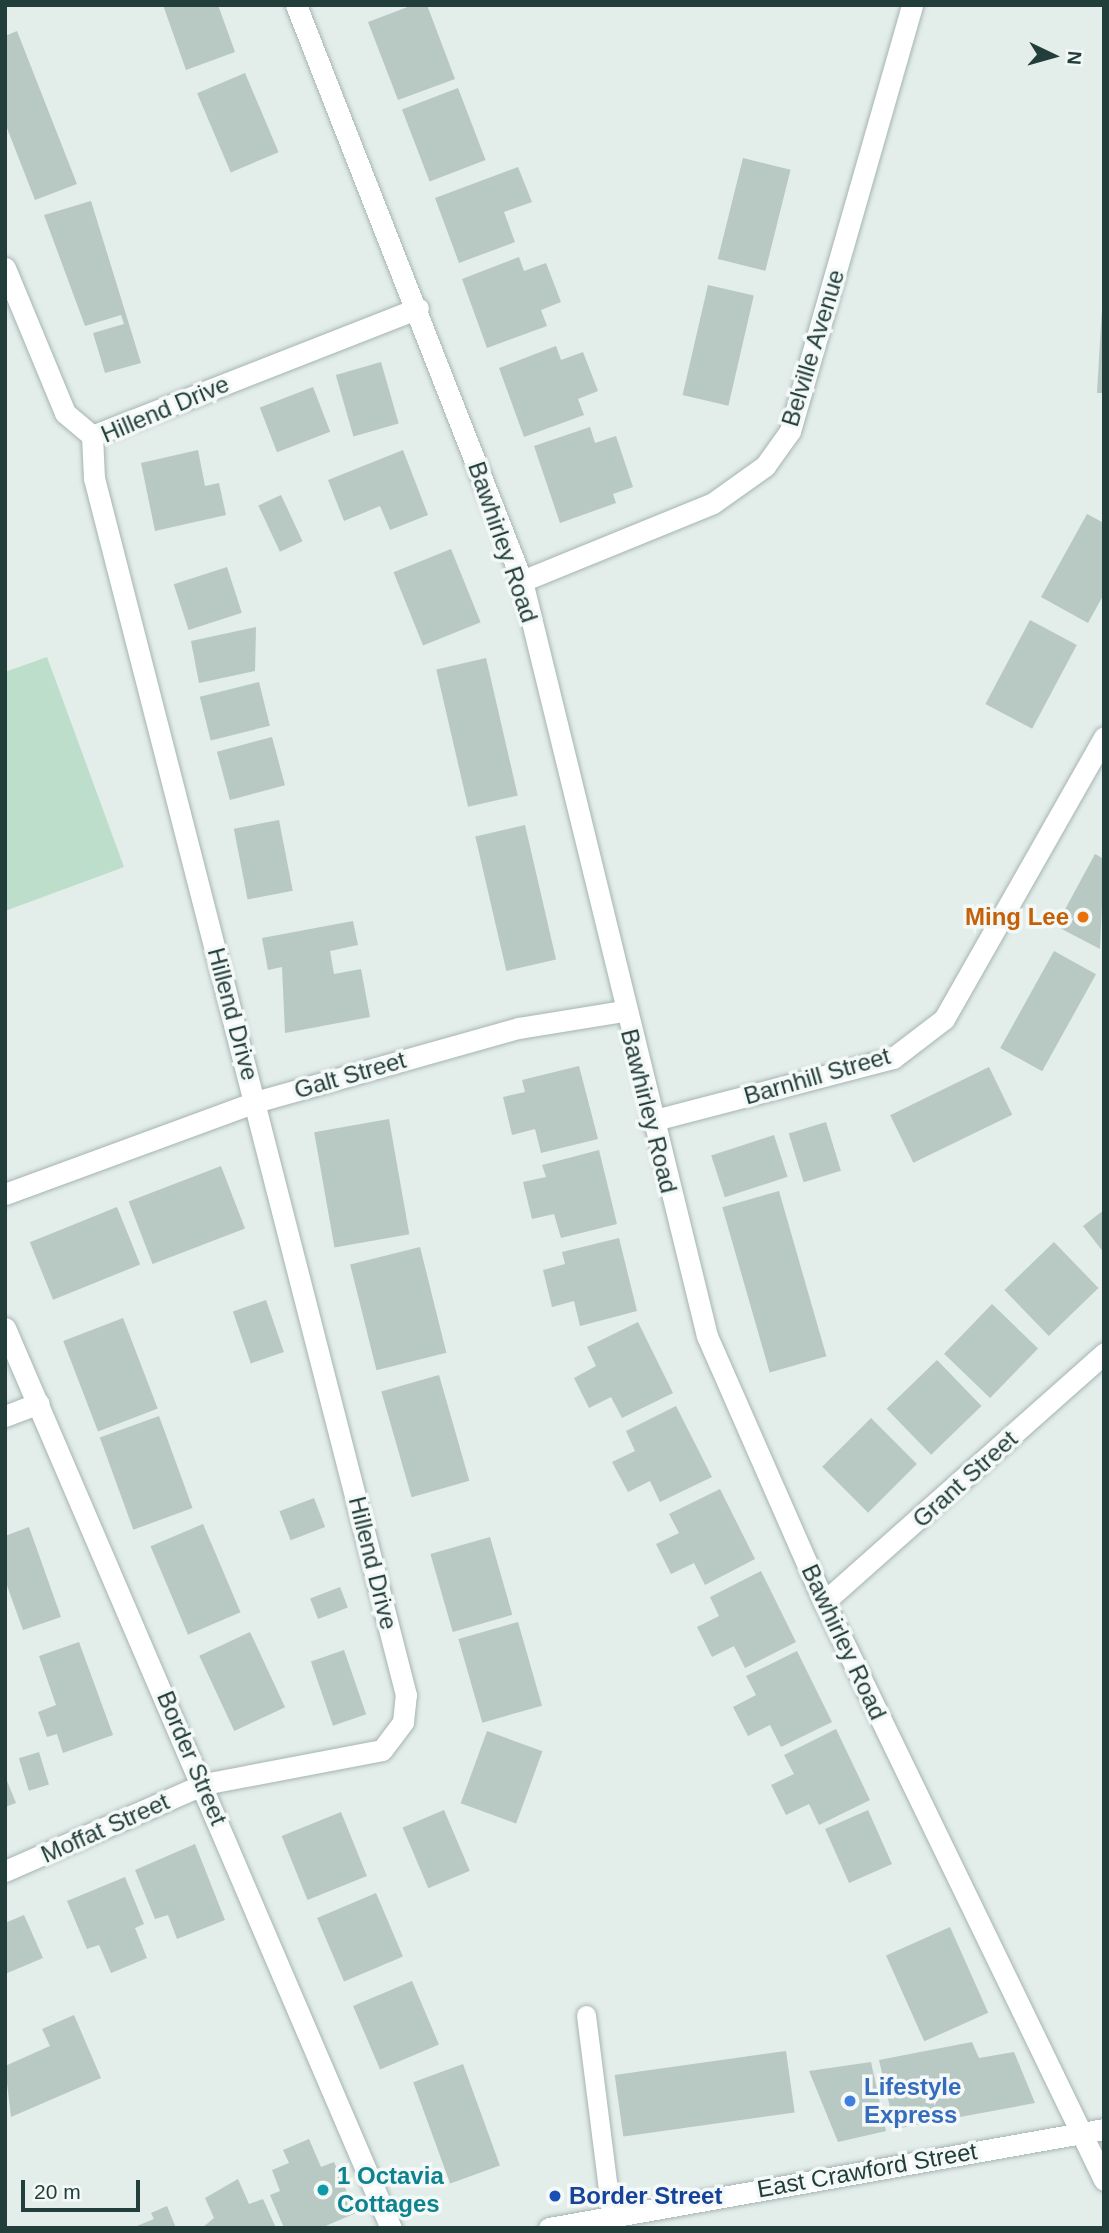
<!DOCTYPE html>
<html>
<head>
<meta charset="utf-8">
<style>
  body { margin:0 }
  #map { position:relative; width:1109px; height:2233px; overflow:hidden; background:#e3edea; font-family:Helvetica,sans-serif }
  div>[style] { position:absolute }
  .green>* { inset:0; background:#bcdeca }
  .building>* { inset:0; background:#b8c8c3; transform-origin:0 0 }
  .roads { filter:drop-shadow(0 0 2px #a5b5b2) drop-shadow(0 0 2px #a5b5b2) }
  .service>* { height:19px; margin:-9.5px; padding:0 9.5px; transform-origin:9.5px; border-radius:9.5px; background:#fff }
  .minor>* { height:21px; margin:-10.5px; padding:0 10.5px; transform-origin:10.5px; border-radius:10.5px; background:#fff }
  .dots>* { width:19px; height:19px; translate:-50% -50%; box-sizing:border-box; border:4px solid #f4f9f7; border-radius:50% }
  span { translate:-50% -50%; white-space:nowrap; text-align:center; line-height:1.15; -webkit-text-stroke:7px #f4f9f7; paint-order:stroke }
  .street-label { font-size:24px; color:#223e3b }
  .food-label { font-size:24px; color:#c56008; font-weight:700 }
  .right { translate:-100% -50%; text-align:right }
  .shop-label { font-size:24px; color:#366cbe; font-weight:700 }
  .left { translate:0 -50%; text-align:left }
  .culture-label { font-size:24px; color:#0d838f; font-weight:700 }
  .transit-label { font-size:24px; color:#164399; font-weight:700 }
  .frame { position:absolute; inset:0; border:7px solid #223e3b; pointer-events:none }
  .north { position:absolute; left:1018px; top:21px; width:70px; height:70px; -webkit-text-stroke:5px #f4f9f7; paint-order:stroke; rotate:95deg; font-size:19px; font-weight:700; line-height:28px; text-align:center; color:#223e3b }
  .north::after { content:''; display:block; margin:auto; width:24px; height:32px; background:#223e3b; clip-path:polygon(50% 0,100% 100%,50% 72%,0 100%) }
  .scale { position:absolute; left:21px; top:2180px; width:119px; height:32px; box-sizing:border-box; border:4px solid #223e3b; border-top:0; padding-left:9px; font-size:21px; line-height:24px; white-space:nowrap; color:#223e3b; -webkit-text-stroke:5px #f4f9f7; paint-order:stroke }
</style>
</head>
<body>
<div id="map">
  <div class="green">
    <div style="clip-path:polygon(47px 657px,124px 867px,5px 911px,5px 672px)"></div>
  </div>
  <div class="building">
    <div style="clip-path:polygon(163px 5px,218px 5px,235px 52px,186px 70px)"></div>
    <div style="clip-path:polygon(413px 5px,427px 5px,455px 79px,398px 100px,368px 22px)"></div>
    <div style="clip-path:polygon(17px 31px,77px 184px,35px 200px,5px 123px,5px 36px)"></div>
    <div style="left:245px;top:73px;width:86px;height:52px;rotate:67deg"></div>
    <div style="left:458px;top:88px;width:77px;height:60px;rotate:69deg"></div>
    <div style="left:743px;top:158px;width:49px;height:104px;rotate:14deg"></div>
    <div style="clip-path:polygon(518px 167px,532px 202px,504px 212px,515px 242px,459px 263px,435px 198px)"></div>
    <div style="clip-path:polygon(91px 201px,141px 363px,105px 373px,93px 333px,124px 324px,121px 315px,85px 326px,44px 215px)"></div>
    <div style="clip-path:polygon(519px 257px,524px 271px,546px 263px,561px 302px,541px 310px,547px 326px,487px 348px,462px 279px)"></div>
    <div style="clip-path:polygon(1104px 275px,1104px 393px,1097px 393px)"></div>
    <div style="left:708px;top:285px;width:47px;height:113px;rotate:13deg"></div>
    <div style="clip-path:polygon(556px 346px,561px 360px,583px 352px,598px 391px,578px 399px,584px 415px,524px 437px,499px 368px)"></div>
    <div style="left:381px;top:362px;width:64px;height:47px;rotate:74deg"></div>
    <div style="left:313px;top:387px;width:48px;height:57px;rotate:69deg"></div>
    <div style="clip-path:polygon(590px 427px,595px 443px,616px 436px,633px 487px,613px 494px,616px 503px,560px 523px,534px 446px)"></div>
    <div style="clip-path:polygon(198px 450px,205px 486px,219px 483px,226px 515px,155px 531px,141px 463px)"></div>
    <div style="clip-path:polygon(403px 450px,428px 515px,390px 530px,380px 506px,344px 521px,328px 480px)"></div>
    <div style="left:281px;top:495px;width:51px;height:25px;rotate:65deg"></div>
    <div style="clip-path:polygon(1087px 514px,1104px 523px,1104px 594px,1088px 623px,1041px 597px)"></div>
    <div style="left:451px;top:549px;width:79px;height:62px;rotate:68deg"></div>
    <div style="left:227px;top:567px;width:48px;height:56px;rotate:72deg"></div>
    <div style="left:1030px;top:620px;width:53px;height:95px;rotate:28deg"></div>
    <div style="clip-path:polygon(256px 627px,255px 671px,199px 683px,191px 641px)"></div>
    <div style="left:486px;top:658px;width:141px;height:51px;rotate:77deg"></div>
    <div style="left:259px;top:682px;width:45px;height:61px;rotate:76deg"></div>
    <div style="left:272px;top:737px;width:50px;height:57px;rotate:75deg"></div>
    <div style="left:279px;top:820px;width:72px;height:46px;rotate:79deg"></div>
    <div style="left:525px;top:825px;width:138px;height:51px;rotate:77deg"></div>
    <div style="clip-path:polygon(1095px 854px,1104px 859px,1100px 949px,1056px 926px)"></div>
    <div style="clip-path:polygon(353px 921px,358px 945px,330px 951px,334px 974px,361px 969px,370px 1017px,285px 1033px,282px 967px,268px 970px,262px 938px)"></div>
    <div style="left:1054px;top:951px;width:48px;height:111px;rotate:29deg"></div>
    <div style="clip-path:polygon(579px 1066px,598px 1139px,541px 1153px,535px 1129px,512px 1135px,503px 1097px,525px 1092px,522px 1080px)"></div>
    <div style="left:989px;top:1067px;width:53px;height:110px;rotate:64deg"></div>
    <div style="left:389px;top:1119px;width:117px;height:76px;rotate:80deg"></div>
    <div style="left:826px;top:1122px;width:51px;height:39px;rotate:73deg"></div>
    <div style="left:774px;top:1135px;width:44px;height:66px;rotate:72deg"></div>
    <div style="clip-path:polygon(599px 1150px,617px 1224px,561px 1238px,554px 1214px,532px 1219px,523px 1182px,546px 1177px,542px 1165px)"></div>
    <div style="left:221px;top:1166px;width:67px;height:99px;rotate:69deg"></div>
    <div style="left:779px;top:1191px;width:172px;height:59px;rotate:74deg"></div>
    <div style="left:117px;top:1207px;width:62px;height:94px;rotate:68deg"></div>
    <div style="clip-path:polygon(1104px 1210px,1104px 1253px,1083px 1226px)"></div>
    <div style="clip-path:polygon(619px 1238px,637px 1311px,580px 1326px,574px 1301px,552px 1307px,543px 1270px,565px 1264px,562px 1252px)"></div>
    <div style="left:1054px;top:1242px;width:64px;height:69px;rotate:46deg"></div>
    <div style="left:420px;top:1247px;width:109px;height:72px;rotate:76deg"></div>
    <div style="left:266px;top:1300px;width:55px;height:35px;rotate:71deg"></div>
    <div style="left:992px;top:1304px;width:64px;height:69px;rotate:44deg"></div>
    <div style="left:123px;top:1318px;width:97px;height:64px;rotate:69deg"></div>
    <div style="clip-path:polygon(638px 1322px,673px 1393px,622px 1418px,611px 1397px,589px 1408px,574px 1378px,596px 1366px,587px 1347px)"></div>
    <div style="left:937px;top:1360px;width:64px;height:70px;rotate:46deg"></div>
    <div style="left:439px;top:1375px;width:110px;height:60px;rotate:74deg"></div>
    <div style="clip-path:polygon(676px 1406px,712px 1477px,660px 1502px,650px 1481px,628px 1492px,612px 1462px,635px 1451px,626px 1431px)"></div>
    <div style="left:159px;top:1416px;width:98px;height:63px;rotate:70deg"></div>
    <div style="left:871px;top:1418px;width:65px;height:69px;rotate:45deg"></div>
    <div style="clip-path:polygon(720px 1489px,755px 1559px,705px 1585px,694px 1563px,671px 1574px,656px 1544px,679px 1533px,669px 1514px)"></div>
    <div style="left:314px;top:1498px;width:31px;height:37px;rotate:69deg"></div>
    <div style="left:203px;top:1524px;width:96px;height:57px;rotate:67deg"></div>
    <div style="clip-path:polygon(29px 1527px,61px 1617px,23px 1630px,5px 1580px,5px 1536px)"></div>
    <div style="left:490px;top:1537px;width:81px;height:62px;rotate:74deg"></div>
    <div style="clip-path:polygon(761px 1571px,796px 1642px,745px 1668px,734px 1646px,712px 1657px,697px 1627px,719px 1616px,710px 1597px)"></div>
    <div style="left:340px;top:1587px;width:22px;height:32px;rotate:69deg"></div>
    <div style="left:518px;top:1622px;width:87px;height:62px;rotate:74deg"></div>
    <div style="left:250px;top:1632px;width:83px;height:56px;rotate:65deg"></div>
    <div style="clip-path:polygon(79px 1642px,113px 1735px,63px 1753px,57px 1734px,47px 1737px,38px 1712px,56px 1705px,39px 1656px)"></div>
    <div style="left:344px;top:1650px;width:68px;height:35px;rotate:71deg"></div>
    <div style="clip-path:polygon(797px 1651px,832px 1722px,781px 1747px,770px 1725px,748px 1736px,733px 1707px,756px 1695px,746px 1676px)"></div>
    <div style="clip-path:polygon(836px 1729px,870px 1800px,819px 1825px,809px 1804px,786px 1815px,771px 1785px,794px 1774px,784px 1755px)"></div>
    <div style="left:487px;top:1731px;width:59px;height:77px;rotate:20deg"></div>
    <div style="left:39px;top:1752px;width:34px;height:21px;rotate:73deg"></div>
    <div style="clip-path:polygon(5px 1776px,16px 1803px,5px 1807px)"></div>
    <div style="left:444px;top:1810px;width:66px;height:45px;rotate:67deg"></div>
    <div style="left:868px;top:1810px;width:59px;height:47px;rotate:66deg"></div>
    <div style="left:341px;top:1812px;width:69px;height:64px;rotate:68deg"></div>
    <div style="clip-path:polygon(195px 1844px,225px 1920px,177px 1939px,168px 1915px,155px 1919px,135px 1870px)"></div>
    <div style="clip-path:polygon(125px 1877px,144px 1924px,135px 1928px,147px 1958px,111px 1973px,99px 1945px,87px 1949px,67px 1901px)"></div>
    <div style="left:376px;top:1893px;width:69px;height:64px;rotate:67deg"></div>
    <div style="clip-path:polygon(24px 1915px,43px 1958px,5px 1974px,5px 1923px)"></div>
    <div style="left:950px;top:1927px;width:94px;height:70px;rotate:66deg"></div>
    <div style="left:412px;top:1981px;width:69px;height:64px;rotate:67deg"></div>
    <div style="clip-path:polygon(74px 2015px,101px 2078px,11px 2117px,5px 2066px,50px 2046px,42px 2029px)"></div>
    <div style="clip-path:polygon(972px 2042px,979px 2058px,1014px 2052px,1035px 2103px,895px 2129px,879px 2060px)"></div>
    <div style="left:786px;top:2051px;width:62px;height:173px;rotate:82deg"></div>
    <div style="clip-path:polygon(871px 2062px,886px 2131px,838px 2142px,809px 2071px)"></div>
    <div style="left:463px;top:2064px;width:108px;height:53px;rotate:70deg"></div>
    <div style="clip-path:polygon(309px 2139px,321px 2167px,334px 2162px,356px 2213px,321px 2228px,284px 2228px,270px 2195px,280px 2191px,272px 2170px,289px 2163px,283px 2150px)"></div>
    <div style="clip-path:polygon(238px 2179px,249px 2204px,263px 2199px,276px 2228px,202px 2228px,214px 2218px,205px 2198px)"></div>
    <div style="clip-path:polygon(167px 2206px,176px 2228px,132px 2228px,154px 2219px,151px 2213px)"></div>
  </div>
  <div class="roads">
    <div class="service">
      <div style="left:586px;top:2015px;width:201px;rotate:82.8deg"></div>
    </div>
    <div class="minor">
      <div style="left:296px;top:5px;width:619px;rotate:68.58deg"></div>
      <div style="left:522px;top:581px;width:777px;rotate:76.23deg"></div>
      <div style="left:707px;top:1336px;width:291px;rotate:66.3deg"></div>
      <div style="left:824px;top:1602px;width:642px;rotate:64.15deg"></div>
      <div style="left:5px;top:268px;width:157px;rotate:67.5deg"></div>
      <div style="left:65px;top:413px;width:35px;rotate:40deg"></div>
      <div style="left:92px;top:436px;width:350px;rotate:-21.4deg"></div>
      <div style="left:522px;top:581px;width:206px;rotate:-22.2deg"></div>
      <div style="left:713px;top:503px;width:64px;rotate:-35.4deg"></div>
      <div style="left:765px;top:466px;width:43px;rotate:-54.5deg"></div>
      <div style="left:790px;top:431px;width:443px;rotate:-74deg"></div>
      <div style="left:651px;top:1121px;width:250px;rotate:-14.6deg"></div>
      <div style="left:893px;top:1058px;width:64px;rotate:-37.4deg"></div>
      <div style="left:944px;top:1019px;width:324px;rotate:-60.4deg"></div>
      <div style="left:5px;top:1194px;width:266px;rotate:-20.2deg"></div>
      <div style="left:255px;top:1102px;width:274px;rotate:-15.7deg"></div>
      <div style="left:519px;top:1028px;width:105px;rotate:-9.3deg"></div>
      <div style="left:5px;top:1328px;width:979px;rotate:66.79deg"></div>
      <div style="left:5px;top:1416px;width:36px;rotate:-21deg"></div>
      <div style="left:824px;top:1602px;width:375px;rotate:-41.6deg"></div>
      <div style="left:5px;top:1871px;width:217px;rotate:-23.6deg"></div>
      <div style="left:204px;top:1784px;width:181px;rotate:-10.8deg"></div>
      <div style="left:382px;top:1750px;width:35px;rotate:-53deg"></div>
      <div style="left:403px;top:1722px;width:27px;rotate:-84deg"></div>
      <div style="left:406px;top:1695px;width:1256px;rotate:-104.38deg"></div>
      <div style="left:94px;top:478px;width:42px;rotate:-92.7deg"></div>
      <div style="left:549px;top:2228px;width:564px;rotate:-10.11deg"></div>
    </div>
  </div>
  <div class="dots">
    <div style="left:1083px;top:917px;background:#e8710a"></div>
    <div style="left:850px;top:2101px;background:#3f7fe0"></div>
    <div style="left:323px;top:2190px;background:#0f9aa8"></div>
    <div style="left:555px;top:2196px;background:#1a4fb4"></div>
  </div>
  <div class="street-label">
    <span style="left:813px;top:348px;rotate:-73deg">Belville Avenue</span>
    <span style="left:165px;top:409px;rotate:-23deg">Hillend Drive</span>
    <span style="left:503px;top:542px;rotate:71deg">Bawhirley Road</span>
    <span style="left:233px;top:1014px;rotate:75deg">Hillend Drive</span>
    <span style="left:350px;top:1075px;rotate:-16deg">Galt Street</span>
    <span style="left:817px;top:1076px;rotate:-16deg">Barnhill Street</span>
    <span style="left:649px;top:1111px;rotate:76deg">Bawhirley Road</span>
    <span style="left:965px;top:1479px;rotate:-42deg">Grant Street</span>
    <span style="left:373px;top:1563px;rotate:76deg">Hillend Drive</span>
    <span style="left:844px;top:1642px;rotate:65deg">Bawhirley Road</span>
    <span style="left:192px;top:1758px;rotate:67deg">Border Street</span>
    <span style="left:105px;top:1828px;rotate:-24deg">Moffat Street</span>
    <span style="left:867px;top:2170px;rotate:-10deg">East Crawford Street</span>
  </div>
  <div class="food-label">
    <span class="right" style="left:1069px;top:917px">Ming Lee</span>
  </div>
  <div class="shop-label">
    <span class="left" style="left:864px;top:2101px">Lifestyle<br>Express</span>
  </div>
  <div class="culture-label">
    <span class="left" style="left:337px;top:2190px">1 Octavia<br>Cottages</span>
  </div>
  <div class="transit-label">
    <span class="left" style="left:569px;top:2196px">Border Street</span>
  </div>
  <div class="frame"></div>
  <div class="north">N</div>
  <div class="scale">20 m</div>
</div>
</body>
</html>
